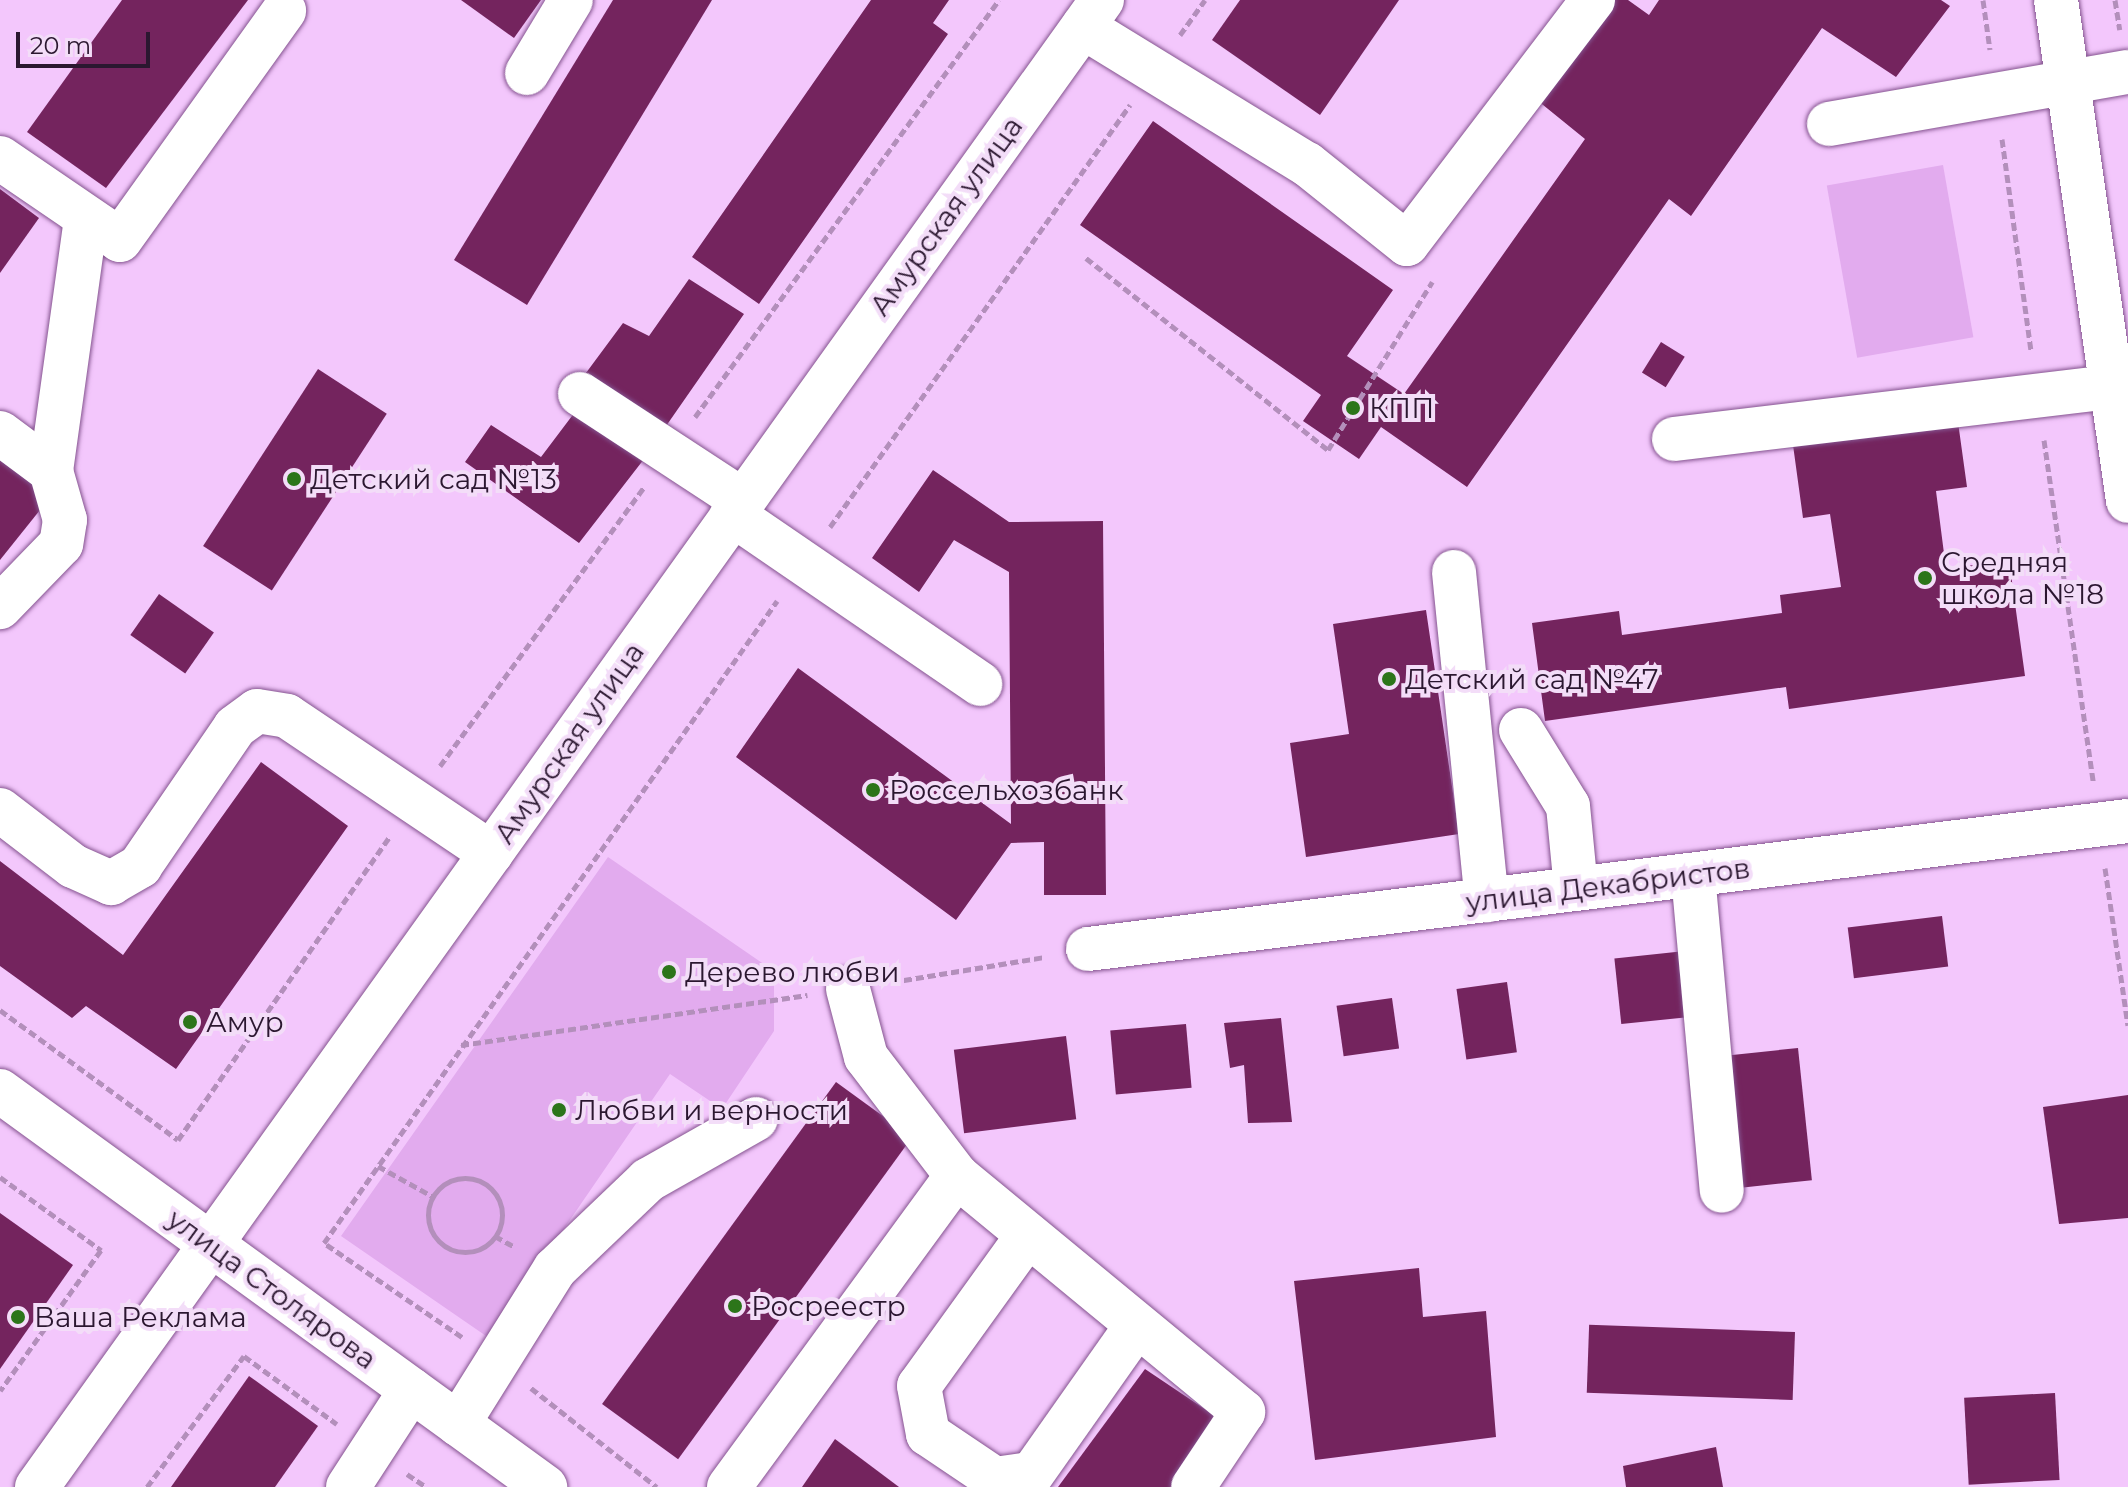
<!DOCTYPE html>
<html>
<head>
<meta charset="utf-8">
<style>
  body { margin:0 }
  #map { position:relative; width:2128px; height:1487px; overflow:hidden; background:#f3c7fc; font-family:Montserrat,sans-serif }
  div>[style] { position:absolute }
  .green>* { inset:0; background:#e2abee; transform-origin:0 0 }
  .building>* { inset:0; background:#74245e; transform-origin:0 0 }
  .path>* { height:5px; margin-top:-2.5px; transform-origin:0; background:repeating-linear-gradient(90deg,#b38fbb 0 8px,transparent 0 12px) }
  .path>.ring { margin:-2.5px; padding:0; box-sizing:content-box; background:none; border:5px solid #b38fbb; border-radius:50% }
  .roads { filter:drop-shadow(0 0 2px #84538f) drop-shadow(0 0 2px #84538f) }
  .minor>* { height:44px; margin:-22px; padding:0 22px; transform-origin:22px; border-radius:22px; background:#fff }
  .major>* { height:44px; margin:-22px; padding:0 22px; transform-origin:22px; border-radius:22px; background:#fff }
  .dots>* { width:22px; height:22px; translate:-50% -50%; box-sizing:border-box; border:4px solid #f3ddf8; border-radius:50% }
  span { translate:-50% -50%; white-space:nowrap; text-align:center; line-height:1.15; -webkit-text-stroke:8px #f3ddf8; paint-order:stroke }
  .street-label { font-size:28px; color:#2b1730 }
  .poi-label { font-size:28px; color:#2b1730 }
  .left { translate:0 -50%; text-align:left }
  .scale { position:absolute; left:16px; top:32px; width:134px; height:36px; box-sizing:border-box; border:4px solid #2b1730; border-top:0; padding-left:10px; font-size:24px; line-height:28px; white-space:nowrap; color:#2b1730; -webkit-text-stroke:6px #f3ddf8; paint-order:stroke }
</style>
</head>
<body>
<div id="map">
  <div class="green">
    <div style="left:1943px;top:165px;width:175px;height:118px;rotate:80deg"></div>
    <div style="clip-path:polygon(608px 857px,774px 971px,774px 1031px,722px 1109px,670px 1074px,489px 1338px,341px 1236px)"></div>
  </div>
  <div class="building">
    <div style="clip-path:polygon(122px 0,248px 0,106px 188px,27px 132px)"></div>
    <div style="clip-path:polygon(461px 0,541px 0,514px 38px)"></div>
    <div style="clip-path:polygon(613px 0,712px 0,527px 305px,454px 260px)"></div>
    <div style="clip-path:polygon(871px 0,949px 0,933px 23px,948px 34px,759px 304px,692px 257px)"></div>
    <div style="clip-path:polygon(1240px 0,1399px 0,1320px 115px,1212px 40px)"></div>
    <div style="clip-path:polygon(1598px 0,1628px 0,1649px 15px,1659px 0,1941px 0,1950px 6px,1896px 77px,1822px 28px,1691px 216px,1669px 199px,1467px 487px,1381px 427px,1359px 459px,1303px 421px,1321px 395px,1080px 225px,1153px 121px,1393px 290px,1347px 356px,1404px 394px,1585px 139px,1532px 96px)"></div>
    <div style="clip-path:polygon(0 189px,39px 218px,0 273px)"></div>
    <div style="clip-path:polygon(689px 279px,744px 314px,664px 429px,583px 377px,623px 323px,649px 336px)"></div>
    <div style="left:1661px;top:342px;width:28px;height:36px;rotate:32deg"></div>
    <div style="left:318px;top:369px;width:82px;height:211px;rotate:33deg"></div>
    <div style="clip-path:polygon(581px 404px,651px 450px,579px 543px,465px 462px,491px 425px,541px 457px)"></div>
    <div style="clip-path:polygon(1958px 422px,1967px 487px,1936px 491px,1946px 569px,2009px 560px,2025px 676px,1789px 709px,1786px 687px,1545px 721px,1532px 623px,1619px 611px,1622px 635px,1782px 613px,1780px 595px,1841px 587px,1830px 514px,1803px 518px,1793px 445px)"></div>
    <div style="clip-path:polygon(0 457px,52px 495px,0 560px)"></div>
    <div style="clip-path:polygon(933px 470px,1009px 522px,1103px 521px,1106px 895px,1044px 895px,1044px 842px,1011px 843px,956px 920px,736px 757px,798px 668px,1011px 824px,1009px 572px,954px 540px,919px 592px,872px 558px)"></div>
    <div style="left:159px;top:594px;width:67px;height:50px;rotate:35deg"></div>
    <div style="clip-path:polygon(1426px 610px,1459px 834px,1306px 857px,1290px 743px,1349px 734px,1333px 624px)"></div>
    <div style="clip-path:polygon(261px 762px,348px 826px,176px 1069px,86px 1006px,72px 1018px,0 966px,0 861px,123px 955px)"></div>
    <div style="left:1942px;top:916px;width:51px;height:95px;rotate:83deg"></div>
    <div style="left:1685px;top:951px;width:66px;height:71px;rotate:84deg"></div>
    <div style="left:1507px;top:982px;width:71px;height:51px;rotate:82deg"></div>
    <div style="left:1392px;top:998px;width:51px;height:56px;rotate:82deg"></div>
    <div style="clip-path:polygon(1281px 1018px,1292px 1122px,1248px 1123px,1244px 1065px,1230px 1068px,1224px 1023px)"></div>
    <div style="left:1186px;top:1024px;width:64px;height:76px;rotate:85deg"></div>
    <div style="left:1066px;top:1036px;width:84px;height:113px;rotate:83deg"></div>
    <div style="left:1798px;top:1048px;width:133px;height:78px;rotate:84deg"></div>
    <div style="left:836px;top:1082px;width:94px;height:398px;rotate:36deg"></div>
    <div style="clip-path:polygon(2128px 1095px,2128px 1218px,2059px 1224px,2043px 1107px)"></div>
    <div style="clip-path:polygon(0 1213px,73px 1265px,0 1369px)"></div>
    <div style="clip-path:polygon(1419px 1268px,1423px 1317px,1486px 1311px,1496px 1437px,1315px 1460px,1294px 1281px)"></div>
    <div style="left:1795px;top:1332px;width:68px;height:206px;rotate:92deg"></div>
    <div style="clip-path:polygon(1145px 1369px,1221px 1420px,1177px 1487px,1058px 1487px)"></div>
    <div style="clip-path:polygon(249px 1376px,318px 1426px,275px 1487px,171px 1487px)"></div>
    <div style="left:2055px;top:1393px;width:87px;height:91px;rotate:87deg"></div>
    <div style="clip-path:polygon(835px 1439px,899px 1487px,802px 1487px)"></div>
    <div style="clip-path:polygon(1716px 1447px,1723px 1487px,1626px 1487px,1623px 1466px)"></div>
  </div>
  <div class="path">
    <div style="left:1983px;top:0;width:50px;rotate:82deg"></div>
    <div style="left:2115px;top:0;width:30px;rotate:81deg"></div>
    <div style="left:1180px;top:35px;width:43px;rotate:-54.5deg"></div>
    <div style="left:2002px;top:139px;width:214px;rotate:82.2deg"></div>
    <div style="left:1086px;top:258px;width:309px;rotate:38.4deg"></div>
    <div style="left:1328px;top:450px;width:198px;rotate:-58.2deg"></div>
    <div style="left:695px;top:417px;width:516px;rotate:-53.91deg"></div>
    <div style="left:2044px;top:440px;width:345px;rotate:81.8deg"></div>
    <div style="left:830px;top:527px;width:518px;rotate:-54.59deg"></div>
    <div style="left:440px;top:766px;width:346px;rotate:-53.8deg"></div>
    <div style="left:2105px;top:868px;width:159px;rotate:81.7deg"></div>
    <div style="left:892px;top:982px;width:154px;rotate:-9.3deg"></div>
    <div style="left:0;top:1010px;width:220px;rotate:36.1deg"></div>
    <div style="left:178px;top:1140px;width:371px;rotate:-55.1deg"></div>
    <div style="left:461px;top:1045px;width:350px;rotate:-8.2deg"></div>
    <div style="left:378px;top:1166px;width:62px;rotate:29.1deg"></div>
    <div style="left:0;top:1177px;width:125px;rotate:35.9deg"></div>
    <div style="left:101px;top:1250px;width:173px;rotate:125.6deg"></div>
    <div class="ring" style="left:428px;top:1178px;width:69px;height:69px"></div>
    <div style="left:495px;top:1236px;width:23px;rotate:29deg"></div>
    <div style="left:462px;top:1337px;width:167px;rotate:-145.7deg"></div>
    <div style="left:324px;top:1243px;width:786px;rotate:-54.79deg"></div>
    <div style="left:531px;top:1388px;width:160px;rotate:38.2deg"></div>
    <div style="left:407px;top:1474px;width:23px;rotate:34deg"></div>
    <div style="left:147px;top:1487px;width:163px;rotate:-53.5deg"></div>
    <div style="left:244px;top:1356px;width:115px;rotate:36.2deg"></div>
  </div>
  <div class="roads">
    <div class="minor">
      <div style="left:2056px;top:0;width:506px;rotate:81.82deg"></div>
      <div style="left:1083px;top:27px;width:263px;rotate:31.5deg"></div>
      <div style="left:1307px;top:164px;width:128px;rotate:38.7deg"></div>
      <div style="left:1407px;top:244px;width:307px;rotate:-52.7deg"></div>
      <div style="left:527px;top:73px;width:85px;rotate:-58.9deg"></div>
      <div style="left:1829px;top:124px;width:303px;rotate:-9.9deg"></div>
      <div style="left:0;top:158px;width:145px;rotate:34.3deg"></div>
      <div style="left:120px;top:240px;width:282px;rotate:-54.4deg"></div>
      <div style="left:580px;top:394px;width:194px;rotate:33.2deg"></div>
      <div style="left:0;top:433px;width:64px;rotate:36.7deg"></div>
      <div style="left:51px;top:471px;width:51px;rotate:74.1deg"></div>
      <div style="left:65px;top:520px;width:24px;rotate:99deg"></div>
      <div style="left:61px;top:544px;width:88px;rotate:134.1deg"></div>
      <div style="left:1674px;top:439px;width:441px;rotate:-6.8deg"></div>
      <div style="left:51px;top:471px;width:255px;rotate:-82.1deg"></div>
      <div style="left:732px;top:514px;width:301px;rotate:34.4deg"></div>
      <div style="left:1454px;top:572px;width:330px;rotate:84.3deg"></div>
      <div style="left:1521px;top:730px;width:89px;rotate:58.3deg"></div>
      <div style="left:1568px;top:806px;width:83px;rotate:84.5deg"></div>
      <div style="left:0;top:810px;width:92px;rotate:37.5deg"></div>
      <div style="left:73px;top:866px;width:42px;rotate:24.1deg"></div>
      <div style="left:111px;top:883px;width:34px;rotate:-30deg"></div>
      <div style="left:140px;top:866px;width:168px;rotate:-55.6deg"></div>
      <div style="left:235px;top:727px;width:27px;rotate:-36deg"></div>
      <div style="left:257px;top:711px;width:30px;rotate:9deg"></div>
      <div style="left:287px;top:716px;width:246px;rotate:33.9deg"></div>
      <div style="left:1693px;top:875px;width:317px;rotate:84.8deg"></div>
      <div style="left:1088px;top:949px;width:1048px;rotate:-7.02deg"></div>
      <div style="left:848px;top:989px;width:70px;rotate:75.2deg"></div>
      <div style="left:866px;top:1057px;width:150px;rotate:52.6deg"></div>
      <div style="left:957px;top:1176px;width:371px;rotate:39.5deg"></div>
      <div style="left:1243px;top:1412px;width:90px;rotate:123.7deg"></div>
      <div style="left:0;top:1091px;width:674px;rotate:36deg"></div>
      <div style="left:1028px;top:1235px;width:186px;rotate:125.8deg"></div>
      <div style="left:919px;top:1386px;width:49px;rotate:79.4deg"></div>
      <div style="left:928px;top:1434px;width:81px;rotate:33.9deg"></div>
      <div style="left:995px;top:1479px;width:37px;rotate:-8deg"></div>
      <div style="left:1032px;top:1474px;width:182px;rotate:-54.8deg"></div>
      <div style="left:458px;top:1424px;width:183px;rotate:-58deg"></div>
      <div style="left:555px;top:1269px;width:129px;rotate:-43.7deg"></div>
      <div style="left:648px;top:1180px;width:124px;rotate:-29.5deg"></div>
      <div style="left:348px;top:1487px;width:116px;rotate:-57deg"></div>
      <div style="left:729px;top:1487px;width:386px;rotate:-53.8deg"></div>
    </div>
    <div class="major">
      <div style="left:37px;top:1487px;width:1829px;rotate:-54.39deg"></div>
    </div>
  </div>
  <div class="dots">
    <div style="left:1353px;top:408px;background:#2c751a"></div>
    <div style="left:294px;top:479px;background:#2c751a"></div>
    <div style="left:1925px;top:578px;background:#2c751a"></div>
    <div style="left:1389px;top:679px;background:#2c751a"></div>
    <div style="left:873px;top:790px;background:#2c751a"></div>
    <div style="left:669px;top:972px;background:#2c751a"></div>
    <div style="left:190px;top:1022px;background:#2c751a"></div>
    <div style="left:559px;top:1110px;background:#2c751a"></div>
    <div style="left:735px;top:1306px;background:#2c751a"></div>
    <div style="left:18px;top:1317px;background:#2c751a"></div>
  </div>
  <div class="street-label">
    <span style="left:946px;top:216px;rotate:-54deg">Амурская улица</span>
    <span style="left:569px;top:743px;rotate:-55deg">Амурская улица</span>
    <span style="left:1608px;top:885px;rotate:-7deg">улица Декабристов</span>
    <span style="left:272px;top:1289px;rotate:36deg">улица Столярова</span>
  </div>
  <div class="poi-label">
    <span class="left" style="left:1369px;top:408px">КПП</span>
    <span class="left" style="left:310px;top:479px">Детский сад №13</span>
    <span class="left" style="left:1941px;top:578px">Средняя<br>школа №18</span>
    <span class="left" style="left:1405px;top:679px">Детский сад №47</span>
    <span class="left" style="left:889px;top:790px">Россельхозбанк</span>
    <span class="left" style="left:685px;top:972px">Дерево любви</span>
    <span class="left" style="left:206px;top:1022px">Амур</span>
    <span class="left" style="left:575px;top:1110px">Любви и верности</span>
    <span class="left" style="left:751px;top:1306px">Росреестр</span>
    <span class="left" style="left:34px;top:1317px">Ваша Реклама</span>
  </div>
  <div class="scale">20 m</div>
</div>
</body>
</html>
